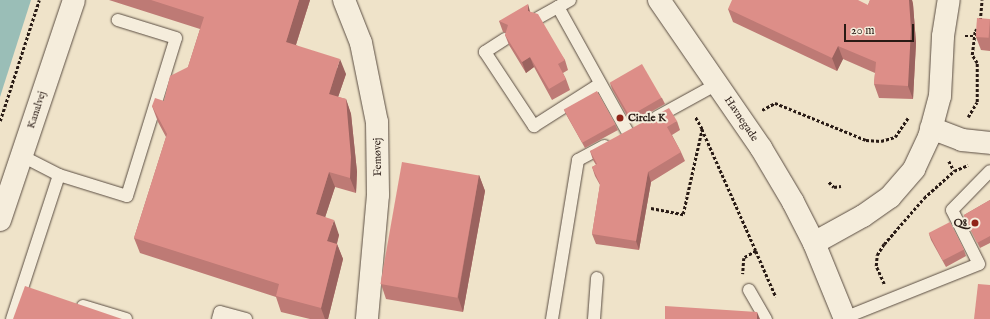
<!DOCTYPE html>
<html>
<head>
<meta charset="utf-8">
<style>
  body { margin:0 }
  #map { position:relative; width:990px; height:319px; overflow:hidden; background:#efe3c9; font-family:"IM FELL English",serif }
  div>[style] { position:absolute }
  .water>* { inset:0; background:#9abeb7 }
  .path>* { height:2.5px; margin-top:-1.25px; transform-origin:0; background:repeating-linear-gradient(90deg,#291b15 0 3px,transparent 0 5px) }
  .roads { filter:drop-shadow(0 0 1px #5a4d42) drop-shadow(0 0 1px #5a4d42) }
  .lane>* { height:12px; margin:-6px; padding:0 6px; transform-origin:6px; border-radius:6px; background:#f5eddc }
  .street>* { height:22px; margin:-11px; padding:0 11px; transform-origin:11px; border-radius:11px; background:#f5eddc }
  .secondary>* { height:22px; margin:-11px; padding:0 11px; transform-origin:11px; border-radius:11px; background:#f5eddc }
  .wall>* { inset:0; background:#be7a75 }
  .shaded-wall>* { inset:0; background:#9b635f }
  .building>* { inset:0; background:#dd8e88; transform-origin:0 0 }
  .dots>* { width:11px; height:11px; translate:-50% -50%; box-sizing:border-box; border:2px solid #f5eddc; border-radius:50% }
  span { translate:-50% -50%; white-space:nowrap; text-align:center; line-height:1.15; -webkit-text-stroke:4px #f5eddc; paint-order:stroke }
  .street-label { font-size:11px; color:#291b15 }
  .poi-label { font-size:11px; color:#291b15; font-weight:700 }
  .left { translate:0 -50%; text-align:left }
  .right { translate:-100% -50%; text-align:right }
  .scale { position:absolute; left:844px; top:24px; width:70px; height:18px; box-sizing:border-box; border:2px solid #291b15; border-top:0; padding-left:5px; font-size:12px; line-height:14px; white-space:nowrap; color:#291b15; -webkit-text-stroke:3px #f5eddc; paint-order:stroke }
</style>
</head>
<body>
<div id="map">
  <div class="water">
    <div style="clip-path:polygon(0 0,31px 0,0 97px)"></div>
  </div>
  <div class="path">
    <div style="left:980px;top:21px;width:21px;rotate:-85deg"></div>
    <div style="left:965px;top:36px;width:10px"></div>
    <div style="left:762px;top:110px;width:15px;rotate:-28deg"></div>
    <div style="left:775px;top:103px;width:98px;rotate:22.1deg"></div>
    <div style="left:866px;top:140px;width:15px;rotate:4deg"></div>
    <div style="left:881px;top:141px;width:15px;rotate:-16deg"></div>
    <div style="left:895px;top:137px;width:23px;rotate:-56deg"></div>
    <div style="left:968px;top:117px;width:17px;rotate:-59deg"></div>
    <div style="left:977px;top:102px;width:39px;rotate:-90deg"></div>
    <div style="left:977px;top:63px;width:9px;rotate:-122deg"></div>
    <div style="left:972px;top:55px;width:24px;rotate:-83deg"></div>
    <div style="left:975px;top:31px;width:4px;rotate:-45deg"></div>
    <div style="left:0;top:121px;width:127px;rotate:-72.1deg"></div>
    <div style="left:702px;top:129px;width:133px;rotate:66.1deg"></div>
    <div style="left:756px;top:251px;width:14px;rotate:150deg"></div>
    <div style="left:744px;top:258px;width:16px;rotate:94deg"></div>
    <div style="left:949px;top:161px;width:11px;rotate:63deg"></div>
    <div style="left:829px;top:182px;width:7px;rotate:45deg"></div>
    <div style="left:834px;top:187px;width:7px;rotate:-8deg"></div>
    <div style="left:651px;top:208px;width:33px;rotate:11deg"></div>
    <div style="left:683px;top:214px;width:87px;rotate:-77.4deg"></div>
    <div style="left:702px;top:129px;width:14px;rotate:-120deg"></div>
    <div style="left:756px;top:251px;width:50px;rotate:66.5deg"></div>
    <div style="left:884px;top:284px;width:20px;rotate:-114deg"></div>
    <div style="left:876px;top:266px;width:11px;rotate:-85deg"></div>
    <div style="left:877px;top:255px;width:13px;rotate:-58deg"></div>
    <div style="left:884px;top:244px;width:61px;rotate:-49deg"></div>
    <div style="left:924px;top:198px;width:40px;rotate:-42deg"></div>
    <div style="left:954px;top:171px;width:15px;rotate:-23deg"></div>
  </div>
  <div class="roads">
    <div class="lane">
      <div style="left:570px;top:0;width:14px;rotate:150deg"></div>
      <div style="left:558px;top:7px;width:144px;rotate:60.9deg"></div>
      <div style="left:538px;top:18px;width:23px;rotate:-29deg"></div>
      <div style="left:505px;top:39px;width:24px;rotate:147deg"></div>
      <div style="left:485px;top:52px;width:89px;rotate:56.5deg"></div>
      <div style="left:534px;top:126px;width:78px;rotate:-32.5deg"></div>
      <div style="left:657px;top:117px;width:68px;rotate:-28.8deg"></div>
      <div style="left:22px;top:156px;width:42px;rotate:27.2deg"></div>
      <div style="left:59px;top:175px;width:71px;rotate:17.2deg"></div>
      <div style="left:127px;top:196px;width:165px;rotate:-72.8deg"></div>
      <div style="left:176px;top:38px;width:61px;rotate:-162.8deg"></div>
      <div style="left:749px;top:290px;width:34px;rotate:60deg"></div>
      <div style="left:83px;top:306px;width:45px;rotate:16.8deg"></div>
      <div style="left:844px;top:318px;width:145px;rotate:-21.8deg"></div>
      <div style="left:979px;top:264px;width:60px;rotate:-116.6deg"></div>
      <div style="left:952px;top:210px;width:54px;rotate:-45.7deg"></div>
      <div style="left:12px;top:319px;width:151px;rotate:-71.9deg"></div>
      <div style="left:218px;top:319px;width:7px;rotate:-74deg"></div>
      <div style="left:220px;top:312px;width:27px;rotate:15deg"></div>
      <div style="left:552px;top:319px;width:161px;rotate:-80.7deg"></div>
      <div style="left:578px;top:160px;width:30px;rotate:-28deg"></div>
      <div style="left:594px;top:319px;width:41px;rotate:-85.8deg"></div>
    </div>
    <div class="street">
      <div style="left:344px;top:0;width:46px;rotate:68.4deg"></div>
      <div style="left:361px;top:43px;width:81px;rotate:78.6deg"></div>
      <div style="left:377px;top:122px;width:73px;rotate:89.2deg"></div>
      <div style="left:378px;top:195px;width:124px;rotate:95.1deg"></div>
      <div style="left:931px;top:128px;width:33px;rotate:21deg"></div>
      <div style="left:962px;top:140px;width:28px;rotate:6deg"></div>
      <div style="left:0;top:220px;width:232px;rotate:-71.4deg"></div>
    </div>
    <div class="secondary">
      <div style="left:659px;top:0;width:180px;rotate:55.4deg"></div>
      <div style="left:761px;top:148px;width:63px;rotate:59.3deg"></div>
      <div style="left:793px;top:202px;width:46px;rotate:62.9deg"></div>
      <div style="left:814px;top:243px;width:82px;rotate:67.8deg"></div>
      <div style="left:814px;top:243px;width:56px;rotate:-28.9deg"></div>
      <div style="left:863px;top:216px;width:33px;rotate:-35deg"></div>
      <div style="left:890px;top:197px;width:37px;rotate:-49deg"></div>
      <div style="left:914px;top:169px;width:35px;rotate:-65deg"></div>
      <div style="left:929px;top:137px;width:42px;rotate:-75deg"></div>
      <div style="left:940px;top:96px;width:60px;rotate:-87.1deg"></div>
      <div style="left:943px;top:36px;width:36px;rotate:-81deg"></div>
    </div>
  </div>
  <div class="wall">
    <div style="clip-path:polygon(109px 0,310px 0,296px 45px,346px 74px,338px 97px,346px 99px,351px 114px,357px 172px,356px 193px,335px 187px,325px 217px,339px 235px,337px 244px,343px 259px,328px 319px,310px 319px,281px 312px,276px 297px,140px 253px,134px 238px,166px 137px,158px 122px,152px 106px,164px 101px,188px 67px,200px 29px)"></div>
    <div style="clip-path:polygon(870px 0,912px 0,913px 4px,916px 43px,913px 99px,879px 98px,874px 84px,875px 73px,843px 59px,837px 71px,733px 22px,728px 9px,868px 5px)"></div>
    <div style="clip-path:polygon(530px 12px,565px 60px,568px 70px,563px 73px,566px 79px,570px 90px,552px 100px,534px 67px,526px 73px,509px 45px,505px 35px,506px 33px,503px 32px,499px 21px)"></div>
    <div style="clip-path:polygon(990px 19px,990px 51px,981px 50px,976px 37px)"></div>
    <div style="clip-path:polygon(610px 83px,662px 98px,665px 104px,631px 123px,612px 89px)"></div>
    <div style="clip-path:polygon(564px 110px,615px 124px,618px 130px,585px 148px,567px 116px)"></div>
    <div style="clip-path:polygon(677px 121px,680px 130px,672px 135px,681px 152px,685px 161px,651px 182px,639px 250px,596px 244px,592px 234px,600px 185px,595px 176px,592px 167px,596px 165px,593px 160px,590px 151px)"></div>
    <div style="clip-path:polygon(479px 175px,485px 191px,463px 312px,386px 299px,381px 284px)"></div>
    <div style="clip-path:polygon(990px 200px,990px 243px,980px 248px,966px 221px,964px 215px)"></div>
    <div style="clip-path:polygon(929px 234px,964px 250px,966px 256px,946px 267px,931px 240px)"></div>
  </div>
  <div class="shaded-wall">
    <div style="clip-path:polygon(299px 0,310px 0,292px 57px,286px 42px)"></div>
    <div style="clip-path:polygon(909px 0,912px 0,913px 4px,916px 43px,913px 99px,908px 86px)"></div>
    <div style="clip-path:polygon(528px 4px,531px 15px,528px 11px)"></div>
    <div style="clip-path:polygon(838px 46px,843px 59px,837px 71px,832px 58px)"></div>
    <div style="clip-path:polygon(530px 57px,534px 67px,526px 73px,522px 62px)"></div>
    <div style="clip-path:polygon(340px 59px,346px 74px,334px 109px,329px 94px)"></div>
    <div style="clip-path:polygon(346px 99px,351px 114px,357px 172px,356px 193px,350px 178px)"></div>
    <div style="clip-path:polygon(329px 172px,335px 187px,321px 230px,316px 214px)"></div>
    <div style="clip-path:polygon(648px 172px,651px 182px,639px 250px,636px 241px)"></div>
    <div style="clip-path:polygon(479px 175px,485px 191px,463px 312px,458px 297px)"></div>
    <div style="clip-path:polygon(334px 220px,339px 235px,333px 257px,327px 241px)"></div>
    <div style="clip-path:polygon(337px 244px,343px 259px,328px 319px,325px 319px,321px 308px)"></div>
    <div style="clip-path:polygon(757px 312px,760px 319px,757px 319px)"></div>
  </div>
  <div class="building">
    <div style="clip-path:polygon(151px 0,299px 0,286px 42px,340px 59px,329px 94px,346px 99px,351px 157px,350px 178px,329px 172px,316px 214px,334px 220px,327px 241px,337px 244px,321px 308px,276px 296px,279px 284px,134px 238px,167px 134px,152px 106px,155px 98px,164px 101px,170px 76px,188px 67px,204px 17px)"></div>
    <div style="clip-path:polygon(732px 0,858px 0,868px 5px,870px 0,909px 0,911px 29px,908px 86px,874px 84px,876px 62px,838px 46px,832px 58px,728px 9px)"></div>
    <div style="clip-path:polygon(528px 4px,528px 11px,538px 14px,565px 60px,558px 64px,566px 79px,549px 89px,530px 57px,522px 62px,505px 35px,508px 25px,499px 21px)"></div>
    <div style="left:977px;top:18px;width:13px;height:19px;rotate:4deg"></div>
    <div style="left:642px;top:64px;width:39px;height:37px;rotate:60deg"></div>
    <div style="left:597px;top:91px;width:38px;height:38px;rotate:61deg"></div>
    <div style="clip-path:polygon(669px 108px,677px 121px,667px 127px,681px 152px,648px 172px,636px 241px,592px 234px,600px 184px,592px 167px,597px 164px,590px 151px)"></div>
    <div style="left:402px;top:162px;width:78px;height:124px;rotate:10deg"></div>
    <div style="clip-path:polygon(990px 200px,990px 236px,977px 243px,964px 215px)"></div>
    <div style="left:950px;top:222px;width:31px;height:24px;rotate:63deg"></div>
    <div style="clip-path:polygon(978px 284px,990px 285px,990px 319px,974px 319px)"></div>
    <div style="clip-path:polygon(25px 286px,122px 319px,13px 319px)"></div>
    <div style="clip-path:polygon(665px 306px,757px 312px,757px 319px,665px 319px)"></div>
  </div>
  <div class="dots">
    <div style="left:620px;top:118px;background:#8f2418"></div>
    <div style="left:975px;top:223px;background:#8f2418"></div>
  </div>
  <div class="street-label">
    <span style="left:37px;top:110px;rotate:-72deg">Kanalvej</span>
    <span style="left:741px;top:119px;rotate:56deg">Havnegade</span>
    <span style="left:378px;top:157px;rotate:-91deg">Femøvej</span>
  </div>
  <div class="poi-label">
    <span class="left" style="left:628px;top:118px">Circle K</span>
    <span class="right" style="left:967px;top:223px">Q8</span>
  </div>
  <div class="scale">20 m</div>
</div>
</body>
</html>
